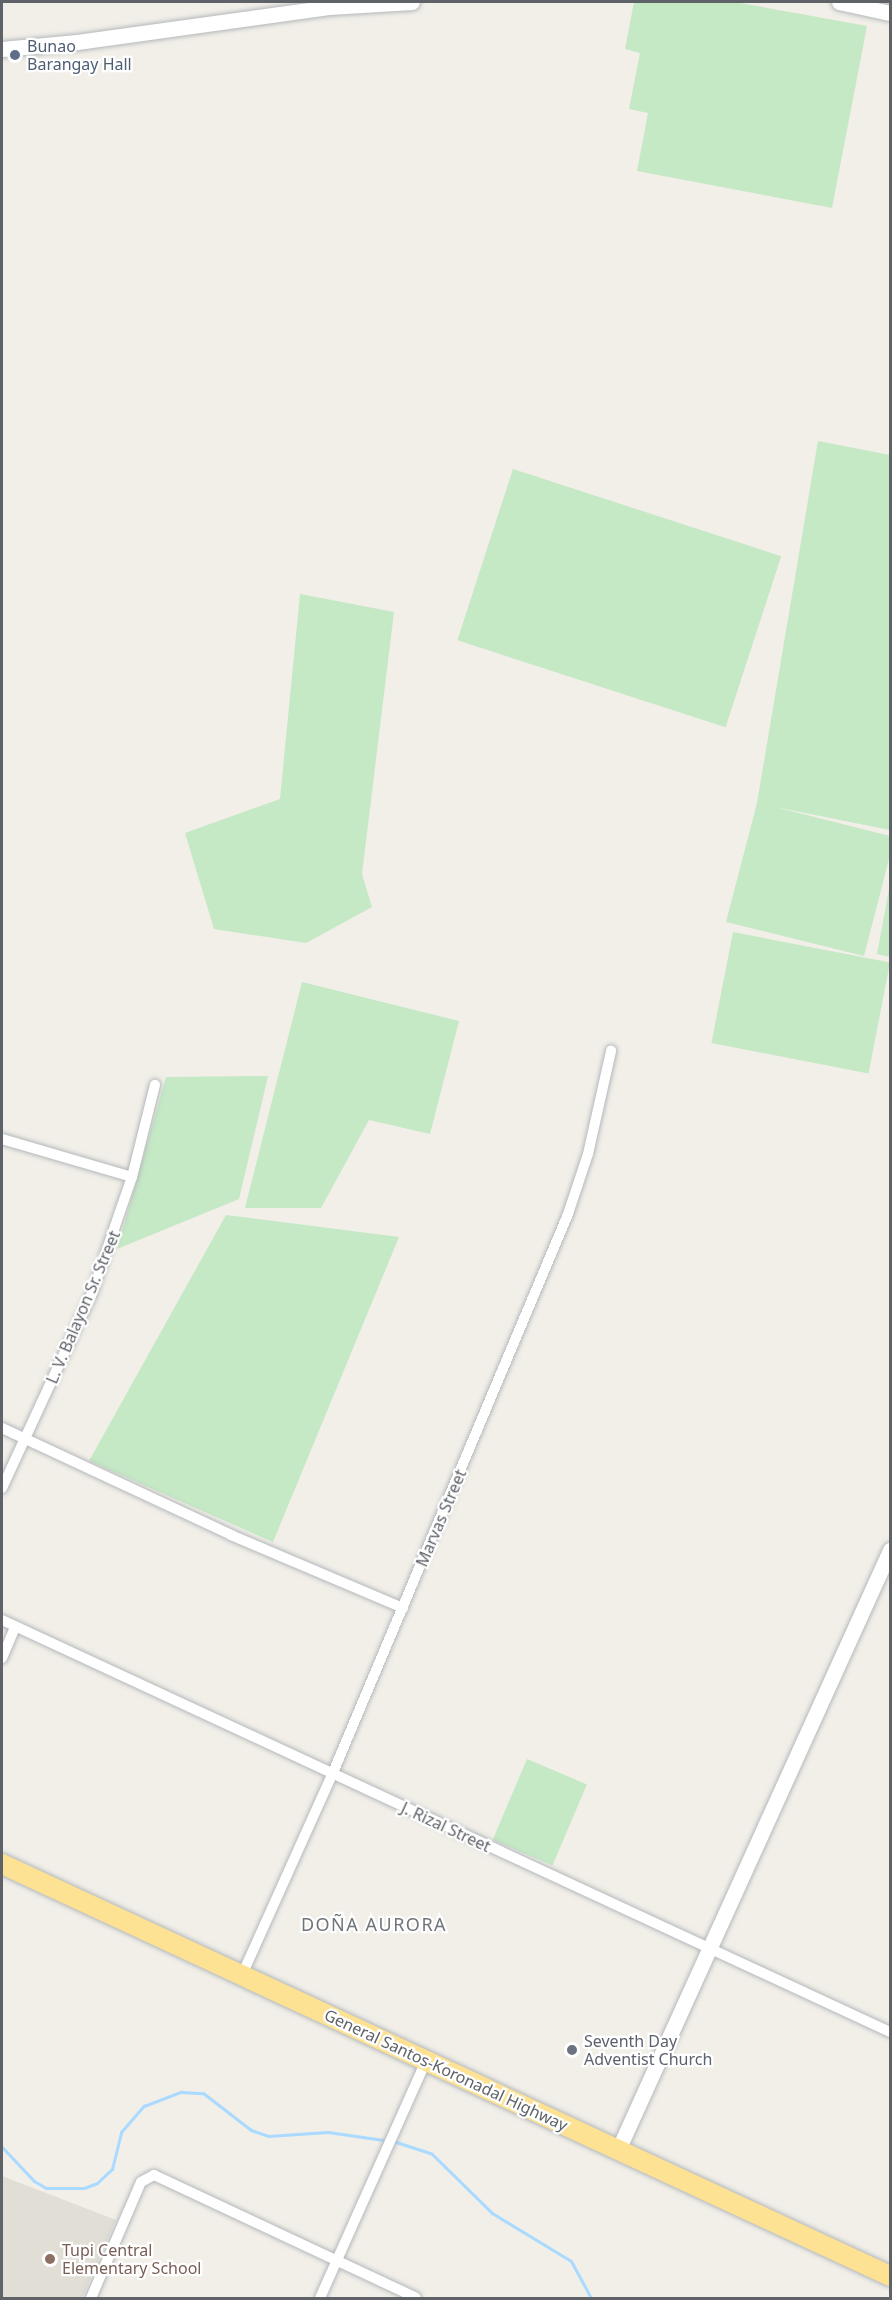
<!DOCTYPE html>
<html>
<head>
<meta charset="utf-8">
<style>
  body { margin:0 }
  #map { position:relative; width:892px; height:2300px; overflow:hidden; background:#f1efe8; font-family:"Noto Sans",sans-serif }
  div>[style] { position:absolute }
  .education>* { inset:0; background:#e1ded6 }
  .green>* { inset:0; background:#c5e8c5; transform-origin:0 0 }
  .stream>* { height:3px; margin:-1.5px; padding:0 1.5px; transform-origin:1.5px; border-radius:1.5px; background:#aadaff }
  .roads { filter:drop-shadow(0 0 2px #b5b8bc) drop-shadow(0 0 2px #b5b8bc) }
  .street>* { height:10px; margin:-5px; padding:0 5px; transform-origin:5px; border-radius:5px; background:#fff }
  .secondary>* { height:15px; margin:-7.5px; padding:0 7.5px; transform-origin:7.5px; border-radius:7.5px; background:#fff }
  .highway>* { height:20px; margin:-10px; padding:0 10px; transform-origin:10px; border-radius:10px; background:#fde293 }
  .dots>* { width:16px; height:16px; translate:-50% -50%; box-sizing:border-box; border:3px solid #fff; border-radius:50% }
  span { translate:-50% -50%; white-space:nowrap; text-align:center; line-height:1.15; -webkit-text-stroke:4.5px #fff; paint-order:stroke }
  .service-label { font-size:16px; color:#4e5e75 }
  .left { translate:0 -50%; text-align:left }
  .street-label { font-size:16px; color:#5f6368 }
  .worship-label { font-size:16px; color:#5b616d }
  .education-label { font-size:16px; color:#785e54 }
  .neighbourhood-label { font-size:18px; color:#70757a; letter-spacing:1.5px }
  .frame { position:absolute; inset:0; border:3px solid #5f6368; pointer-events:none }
</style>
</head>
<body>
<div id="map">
  <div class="education">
    <div style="clip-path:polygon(2px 2176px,116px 2220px,82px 2298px,2px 2298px)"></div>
  </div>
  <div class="green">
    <div style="clip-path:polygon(634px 2px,735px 2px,867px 26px,832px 208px,637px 171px,648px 113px,629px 109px,640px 53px,625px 49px)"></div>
    <div style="clip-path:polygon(818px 441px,890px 455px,890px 830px,775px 807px,890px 836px,890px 855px,864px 956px,726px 922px,757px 803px)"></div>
    <div style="left:513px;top:469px;width:282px;height:180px;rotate:18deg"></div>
    <div style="clip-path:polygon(300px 594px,394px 612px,362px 874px,372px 907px,306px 943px,214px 929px,185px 833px,280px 799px)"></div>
    <div style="clip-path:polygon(890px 884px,890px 957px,877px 954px)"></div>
    <div style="left:733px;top:932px;width:160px;height:113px;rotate:11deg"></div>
    <div style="clip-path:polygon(302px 982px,459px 1021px,430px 1134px,369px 1120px,321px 1208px,245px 1208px)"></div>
    <div style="clip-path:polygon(268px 1076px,239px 1199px,117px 1249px,166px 1077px)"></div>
    <div style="clip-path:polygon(226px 1215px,399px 1237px,273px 1542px,89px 1461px)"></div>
    <div style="left:527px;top:1759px;width:65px;height:88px;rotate:23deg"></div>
  </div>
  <div class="stream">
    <div style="left:396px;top:2142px;width:38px;rotate:18deg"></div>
    <div style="left:432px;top:2154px;width:84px;rotate:44.5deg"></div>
    <div style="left:492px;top:2213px;width:92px;rotate:31.3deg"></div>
    <div style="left:571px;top:2261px;width:42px;rotate:61.6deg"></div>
    <div style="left:2px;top:2147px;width:47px;rotate:46.7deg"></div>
    <div style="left:34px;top:2181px;width:14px;rotate:30deg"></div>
    <div style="left:46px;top:2188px;width:38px"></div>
    <div style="left:84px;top:2188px;width:14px;rotate:-21deg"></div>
    <div style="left:97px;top:2183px;width:21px;rotate:-43deg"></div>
    <div style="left:112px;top:2169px;width:38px;rotate:-76deg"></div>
    <div style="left:121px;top:2132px;width:35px;rotate:-49deg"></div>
    <div style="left:144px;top:2106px;width:40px;rotate:-21deg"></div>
    <div style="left:181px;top:2092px;width:22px;rotate:3deg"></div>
    <div style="left:203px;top:2093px;width:61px;rotate:37.6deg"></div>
    <div style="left:251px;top:2130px;width:18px;rotate:19deg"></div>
    <div style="left:268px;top:2136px;width:60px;rotate:-3.8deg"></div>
    <div style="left:328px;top:2132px;width:56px;rotate:8.3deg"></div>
  </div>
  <div class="roads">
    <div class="street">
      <div style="left:2px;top:1139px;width:135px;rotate:16.3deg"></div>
      <div style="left:2px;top:1428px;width:253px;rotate:25deg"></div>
      <div style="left:231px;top:1535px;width:187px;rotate:23deg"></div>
      <div style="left:2px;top:1488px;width:215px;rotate:-65.2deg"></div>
      <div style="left:92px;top:1293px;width:123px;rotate:-71deg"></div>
      <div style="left:132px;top:1177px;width:95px;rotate:-76deg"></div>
      <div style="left:2px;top:1620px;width:979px;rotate:24.89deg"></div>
      <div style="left:2px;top:1658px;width:34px;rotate:-67deg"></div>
      <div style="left:242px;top:1975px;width:219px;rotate:-65.8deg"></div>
      <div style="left:332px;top:1775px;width:609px;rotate:-67.18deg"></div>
      <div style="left:568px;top:1214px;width:63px;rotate:-71.6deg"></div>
      <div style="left:588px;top:1154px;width:106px;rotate:-77.4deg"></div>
      <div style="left:91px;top:2298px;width:126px;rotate:-66.7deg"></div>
      <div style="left:141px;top:2182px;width:15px;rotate:-28deg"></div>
      <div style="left:154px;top:2175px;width:289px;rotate:25.1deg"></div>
      <div style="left:320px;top:2298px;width:260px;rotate:-65.9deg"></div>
    </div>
    <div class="secondary">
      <div style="left:839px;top:2px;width:52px;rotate:12.2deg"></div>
      <div style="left:2px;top:49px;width:75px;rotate:-5.3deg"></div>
      <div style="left:77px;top:42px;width:254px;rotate:-7.9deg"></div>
      <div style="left:329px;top:7px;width:83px;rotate:-3.4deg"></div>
      <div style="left:618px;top:2150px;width:659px;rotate:-65.61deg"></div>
    </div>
    <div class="highway">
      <div style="left:2px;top:1864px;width:979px;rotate:24.89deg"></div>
    </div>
  </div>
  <div class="dots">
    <div style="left:15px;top:55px;background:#5c6f8a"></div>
    <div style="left:572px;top:2050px;background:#6b7280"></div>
    <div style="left:50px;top:2259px;background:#8d6e63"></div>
  </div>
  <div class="service-label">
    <span class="left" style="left:27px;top:55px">Bunao<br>Barangay Hall</span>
  </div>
  <div class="street-label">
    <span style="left:83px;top:1307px;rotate:-67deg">L. V. Balayon Sr. Street</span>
    <span style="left:441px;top:1518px;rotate:-67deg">Marvas Street</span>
    <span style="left:446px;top:1827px;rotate:25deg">J. Rizal Street</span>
    <span style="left:446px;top:2070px;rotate:25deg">General Santos-Koronadal Highway</span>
  </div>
  <div class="worship-label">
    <span class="left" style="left:584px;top:2050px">Seventh Day<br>Adventist Church</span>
  </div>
  <div class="education-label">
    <span class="left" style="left:62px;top:2259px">Tupi Central<br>Elementary School</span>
  </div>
  <div class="neighbourhood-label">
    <span style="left:374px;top:1924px">DOÑA AURORA</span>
  </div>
  <div class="frame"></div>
</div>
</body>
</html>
